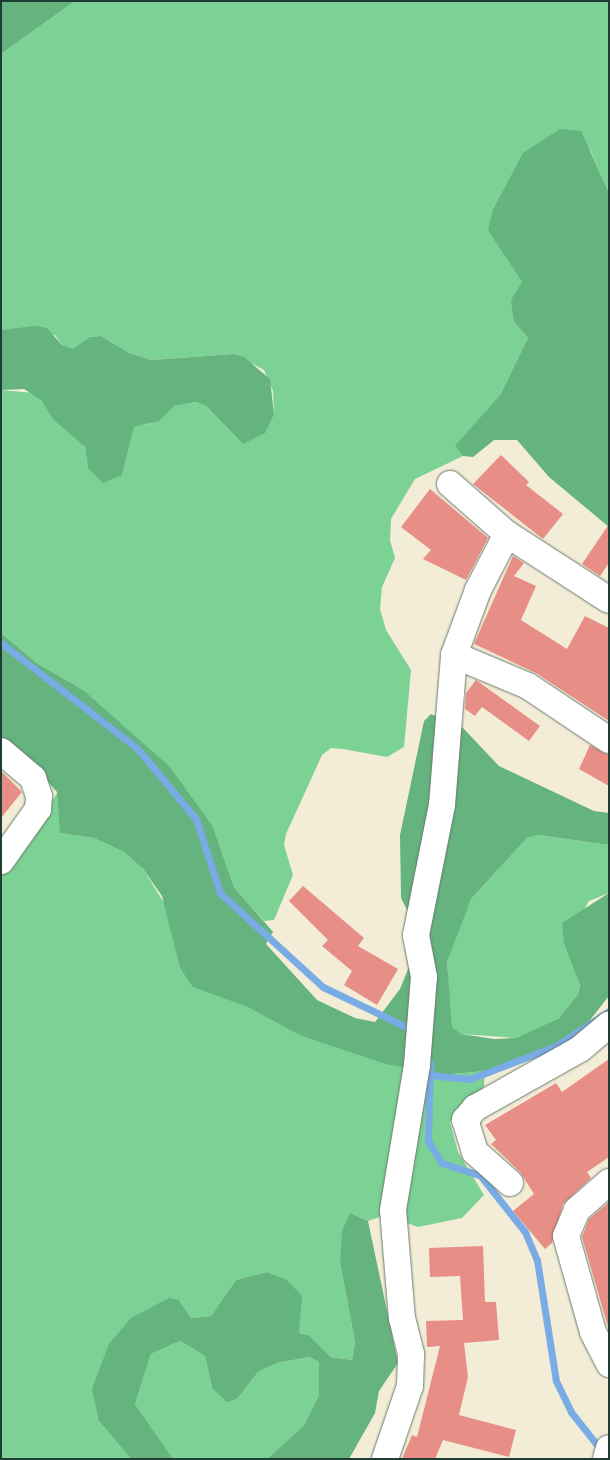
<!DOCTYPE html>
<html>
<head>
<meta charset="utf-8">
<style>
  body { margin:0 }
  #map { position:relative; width:610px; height:1460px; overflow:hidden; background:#f3edd8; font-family:Kalam,sans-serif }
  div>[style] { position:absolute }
  .green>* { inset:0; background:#7cd194 }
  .forest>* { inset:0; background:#65b37e }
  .stream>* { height:7px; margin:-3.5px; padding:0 3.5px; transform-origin:3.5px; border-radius:3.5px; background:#79abe5 }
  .building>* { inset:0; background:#e78e86 }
  .roads { filter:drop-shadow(0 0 1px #697b6d) drop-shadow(0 0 1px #697b6d) }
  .minor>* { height:26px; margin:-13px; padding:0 13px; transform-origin:13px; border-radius:13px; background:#fff }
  span { translate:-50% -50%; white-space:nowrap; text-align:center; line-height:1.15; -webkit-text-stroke:4px #fdfcf7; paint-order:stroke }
  .frame { position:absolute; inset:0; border:2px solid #1f3d34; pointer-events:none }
</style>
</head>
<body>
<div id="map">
  <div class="green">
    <div style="clip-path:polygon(75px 1px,609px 1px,609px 193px,590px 150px,513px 172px,493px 209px,489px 230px,522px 282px,514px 322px,528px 338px,500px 395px,456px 446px,463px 456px,415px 479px,391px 519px,390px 540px,395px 558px,382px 587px,380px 609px,386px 630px,411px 670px,404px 747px,387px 757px,343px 749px,331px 748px,322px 755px,286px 834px,284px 845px,293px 875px,274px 920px,264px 921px,234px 887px,213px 827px,82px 689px,38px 664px,1px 633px,1px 390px,34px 393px,85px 447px,88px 468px,122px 475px,134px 426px,149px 424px,174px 406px,196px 402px,206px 406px,243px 444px,274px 414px,273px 391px,264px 370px,233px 354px,151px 360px,129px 353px,101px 336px,90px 337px,73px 350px,62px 345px,55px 335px,1px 330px,1px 54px)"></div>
    <div style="clip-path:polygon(58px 792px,61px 833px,94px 838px,124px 852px,143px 869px,166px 906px,180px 968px,299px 1035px,442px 1075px,485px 1071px,484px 1087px,450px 1122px,458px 1152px,484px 1195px,462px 1218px,418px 1227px,385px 1215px,368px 1221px,350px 1213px,340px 1262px,355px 1342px,352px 1360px,331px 1357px,309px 1335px,299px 1333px,286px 1279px,267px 1272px,236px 1280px,211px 1316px,191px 1318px,179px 1300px,99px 1421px,131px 1459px,1px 1459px,1px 871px)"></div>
    <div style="clip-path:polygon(538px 835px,609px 845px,609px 893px,589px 901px,564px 944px,580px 984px,578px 994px,559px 1018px,516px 1038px,460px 1034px,452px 1027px,450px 1016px,447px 962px,452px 940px,471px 899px,527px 838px)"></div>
    <div style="clip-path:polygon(180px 1341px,205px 1356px,212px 1388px,237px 1399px,258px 1372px,277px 1363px,309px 1357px,319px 1362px,319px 1395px,304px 1425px,267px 1459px,172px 1458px,135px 1404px,151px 1354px)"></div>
  </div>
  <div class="forest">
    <div style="clip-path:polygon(1px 1px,75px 1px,1px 54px)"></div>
    <div style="clip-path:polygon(560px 129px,581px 131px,609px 193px,609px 527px,549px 477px,517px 440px,494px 440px,473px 457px,463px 456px,455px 446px,500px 395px,528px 338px,514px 322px,511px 300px,522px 282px,488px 230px,493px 209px,523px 153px)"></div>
    <div style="clip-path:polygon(35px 326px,47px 328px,62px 345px,73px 349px,90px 337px,101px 336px,129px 353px,151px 360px,233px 354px,244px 357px,270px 379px,274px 414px,265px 433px,243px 444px,206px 406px,196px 402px,174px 406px,159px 421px,134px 427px,122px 475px,103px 483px,88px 468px,85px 447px,53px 419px,41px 400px,24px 389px,1px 390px,1px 330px)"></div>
    <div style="clip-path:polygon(1px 633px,38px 664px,82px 689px,170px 767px,213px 827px,234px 887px,273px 932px,266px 944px,317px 1000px,355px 1018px,375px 1022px,400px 989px,421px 937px,401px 898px,400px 835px,424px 721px,431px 714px,463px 728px,499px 766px,594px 811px,609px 813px,609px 845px,538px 835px,527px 838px,471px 899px,447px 962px,452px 1027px,461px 1034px,494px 1039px,516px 1038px,559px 1018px,578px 994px,580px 985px,564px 944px,562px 923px,609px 893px,609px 996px,567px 1049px,485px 1071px,442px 1075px,386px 1064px,299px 1035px,248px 1007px,193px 987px,180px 968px,162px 896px,143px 869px,124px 852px,94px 838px,60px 833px,57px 792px,26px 757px,1px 739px)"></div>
    <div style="clip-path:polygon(350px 1213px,368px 1221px,398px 1363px,379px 1391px,375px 1413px,349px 1459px,267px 1459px,304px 1425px,319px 1395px,319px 1362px,309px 1357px,277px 1363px,258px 1372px,237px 1399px,227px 1402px,212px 1388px,205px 1356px,180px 1341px,151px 1354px,135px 1404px,173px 1459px,131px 1459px,99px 1421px,92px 1389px,109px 1344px,131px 1318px,169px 1298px,179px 1300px,191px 1318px,211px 1316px,236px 1280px,267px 1272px,286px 1279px,302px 1296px,299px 1333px,309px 1335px,331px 1357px,352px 1360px,355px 1342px,340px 1262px,342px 1231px)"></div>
  </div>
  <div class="stream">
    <div style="left:1px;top:643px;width:172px;rotate:37.7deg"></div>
    <div style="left:137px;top:748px;width:92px;rotate:50.3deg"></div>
    <div style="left:196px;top:819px;width:78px;rotate:72deg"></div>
    <div style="left:220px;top:893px;width:139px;rotate:42.4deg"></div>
    <div style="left:323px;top:987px;width:102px;rotate:25.6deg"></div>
    <div style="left:430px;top:1063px;width:78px;rotate:91.5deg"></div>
    <div style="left:428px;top:1141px;width:26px;rotate:58deg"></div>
    <div style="left:442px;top:1163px;width:40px;rotate:18deg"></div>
    <div style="left:480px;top:1175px;width:73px;rotate:51.7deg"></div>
    <div style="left:525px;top:1232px;width:30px;rotate:67deg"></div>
    <div style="left:537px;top:1260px;width:122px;rotate:81.1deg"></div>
    <div style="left:556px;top:1381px;width:34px;rotate:64deg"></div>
    <div style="left:571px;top:1412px;width:48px;rotate:51.7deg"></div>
    <div style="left:429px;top:1075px;width:41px;rotate:5.6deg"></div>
    <div style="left:470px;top:1079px;width:92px;rotate:-21deg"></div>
    <div style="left:556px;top:1046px;width:64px;rotate:-33.4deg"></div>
  </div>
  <div class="building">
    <div style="clip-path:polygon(501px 455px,529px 482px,526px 485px,563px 514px,543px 539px,473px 484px)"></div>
    <div style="clip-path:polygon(430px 489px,488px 538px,466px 580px,423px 559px,431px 550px,401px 527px)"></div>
    <div style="clip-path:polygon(609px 524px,609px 563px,600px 576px,582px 564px)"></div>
    <div style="clip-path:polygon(513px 556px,524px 563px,514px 576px,536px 586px,521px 620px,567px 649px,585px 616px,609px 628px,609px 721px,536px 673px,474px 644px)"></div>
    <div style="clip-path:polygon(476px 680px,540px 726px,529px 741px,482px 707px,475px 716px,465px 709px,466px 693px)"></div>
    <div style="clip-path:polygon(590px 745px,609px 755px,609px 786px,579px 769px)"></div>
    <div style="clip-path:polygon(1px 771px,22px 792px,1px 818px)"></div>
    <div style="clip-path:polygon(303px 886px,364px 938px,358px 946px,398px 969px,377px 1005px,344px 985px,352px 971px,322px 946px,328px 940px,289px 901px)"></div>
    <div style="clip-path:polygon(609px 1059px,609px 1157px,587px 1172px,591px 1178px,563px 1204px,552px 1243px,545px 1249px,513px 1211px,534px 1194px,520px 1172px,491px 1144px,496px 1140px,485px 1125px,556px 1083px,562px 1092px)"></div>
    <div style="clip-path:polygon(609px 1202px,609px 1330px,582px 1237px,589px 1219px)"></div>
    <div style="clip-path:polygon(483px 1246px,485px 1302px,496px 1302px,499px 1340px,464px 1343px,468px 1377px,459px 1415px,516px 1430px,509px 1457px,443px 1440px,435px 1459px,402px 1459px,412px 1435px,417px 1437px,440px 1346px,427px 1347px,426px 1321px,463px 1320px,460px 1276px,430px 1277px,429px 1248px)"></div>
  </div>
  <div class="roads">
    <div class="minor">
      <div style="left:450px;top:484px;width:76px;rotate:41.3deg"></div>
      <div style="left:507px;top:534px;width:121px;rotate:32.9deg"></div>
      <div style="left:454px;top:655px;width:80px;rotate:22.7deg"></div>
      <div style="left:528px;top:686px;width:97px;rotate:33.7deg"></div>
      <div style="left:1px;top:751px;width:42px;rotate:40.2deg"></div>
      <div style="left:33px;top:778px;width:19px;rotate:72deg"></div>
      <div style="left:39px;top:796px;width:13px;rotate:94deg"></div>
      <div style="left:38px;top:809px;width:64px;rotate:125.4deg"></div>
      <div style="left:609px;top:1182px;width:43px;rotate:138.8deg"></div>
      <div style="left:577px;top:1210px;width:28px;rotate:113deg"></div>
      <div style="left:566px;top:1236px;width:100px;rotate:74.3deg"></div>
      <div style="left:593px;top:1332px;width:36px;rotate:63deg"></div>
      <div style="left:510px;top:1183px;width:47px;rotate:-138.5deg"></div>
      <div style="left:475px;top:1152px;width:34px;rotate:-107deg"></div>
      <div style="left:465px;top:1120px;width:16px;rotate:-50deg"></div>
      <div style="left:475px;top:1108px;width:120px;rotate:-29.3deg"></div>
      <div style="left:580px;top:1049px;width:38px;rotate:-40deg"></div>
      <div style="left:385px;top:1459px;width:77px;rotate:-71.1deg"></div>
      <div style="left:410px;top:1386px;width:32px;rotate:-88deg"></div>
      <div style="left:411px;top:1354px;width:36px;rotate:-104deg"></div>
      <div style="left:402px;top:1319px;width:109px;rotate:-94.7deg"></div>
      <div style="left:393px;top:1210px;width:147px;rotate:-80.6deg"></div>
      <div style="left:417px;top:1065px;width:88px;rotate:-85.5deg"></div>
      <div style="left:424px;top:977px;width:43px;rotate:-100.8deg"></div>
      <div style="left:416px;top:935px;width:133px;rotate:-78.7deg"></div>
      <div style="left:442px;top:805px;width:150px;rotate:-85.4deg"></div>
      <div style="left:454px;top:655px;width:69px;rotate:-69.7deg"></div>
      <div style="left:478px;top:590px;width:63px;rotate:-62.6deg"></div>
      <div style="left:606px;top:1459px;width:11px;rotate:-75deg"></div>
    </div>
  </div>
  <div class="frame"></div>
</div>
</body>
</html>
